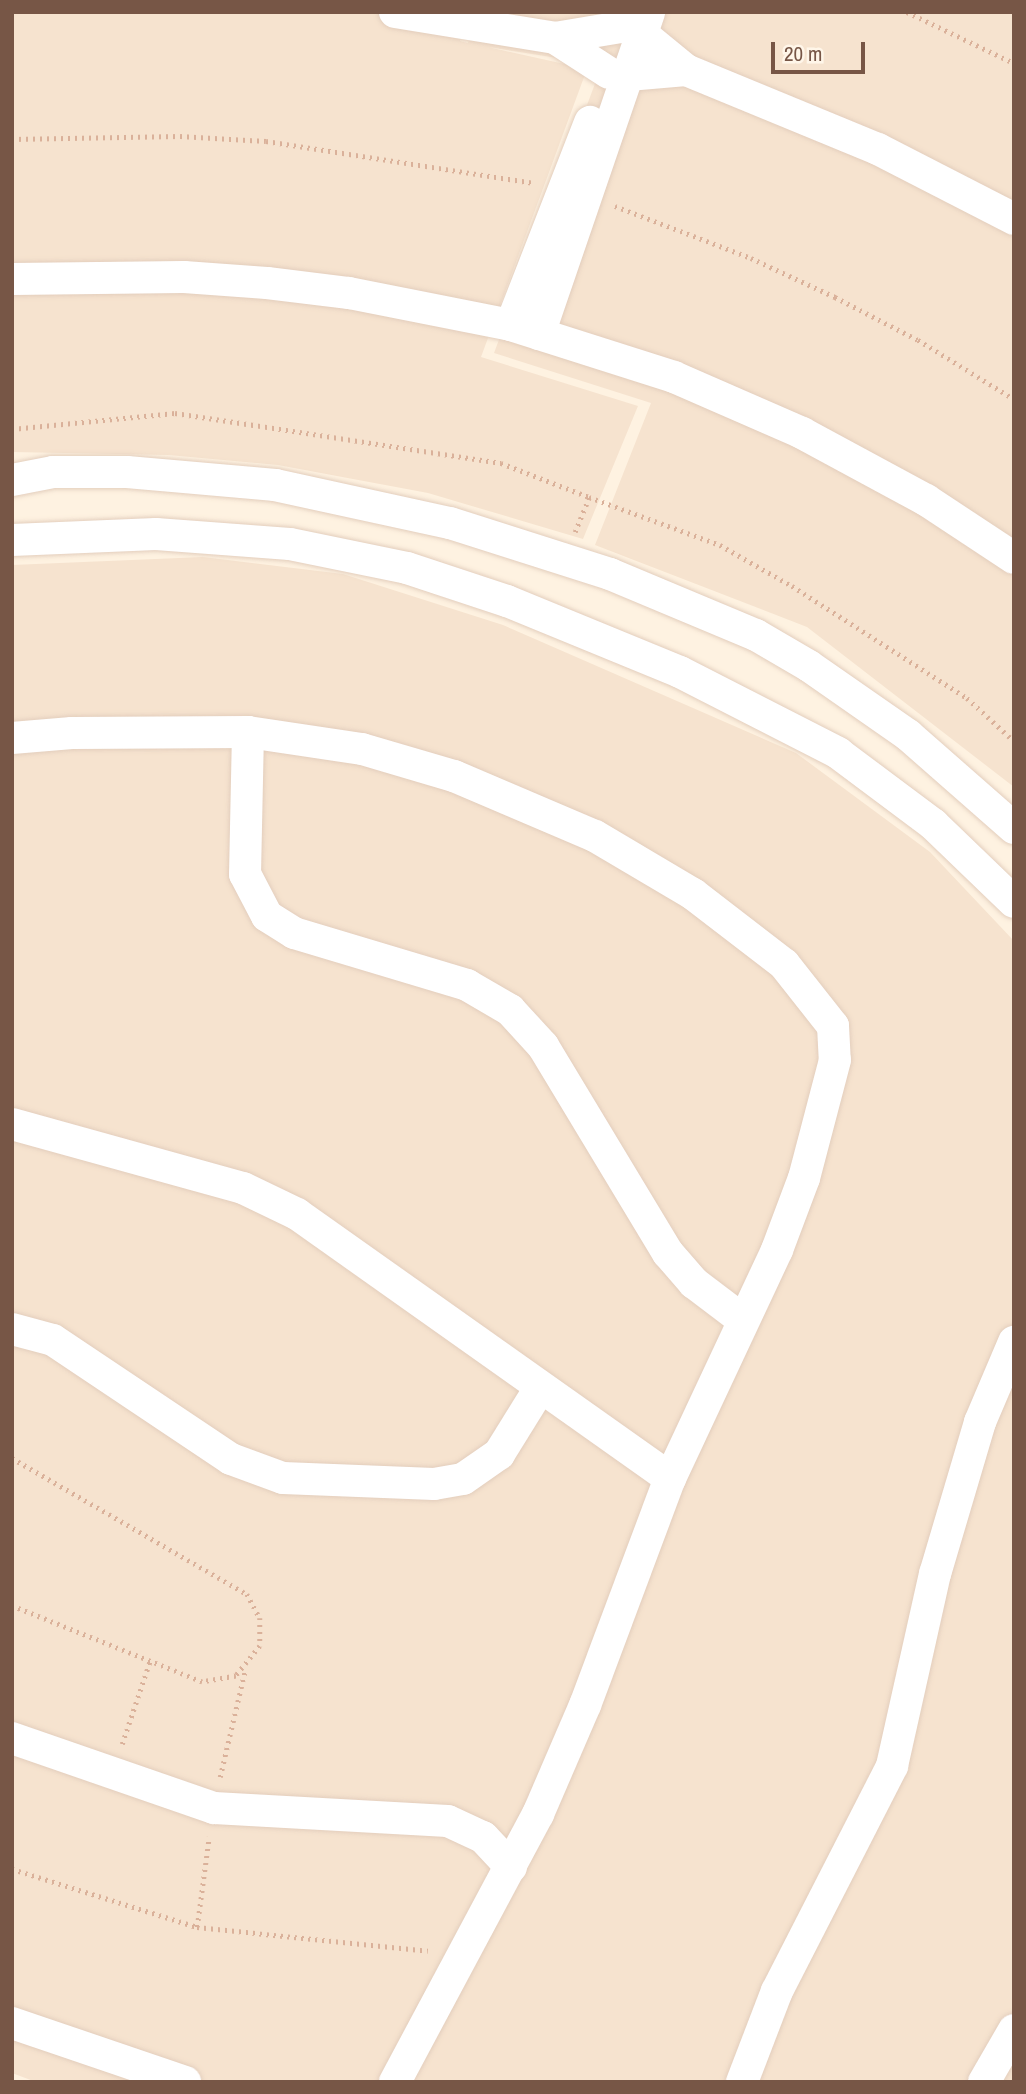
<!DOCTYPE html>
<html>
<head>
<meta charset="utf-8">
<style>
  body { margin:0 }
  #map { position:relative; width:1026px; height:2094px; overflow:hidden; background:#fef2e1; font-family:"Archivo Narrow",sans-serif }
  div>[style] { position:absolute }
  .residential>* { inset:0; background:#f6e3cf }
  .path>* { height:4.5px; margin-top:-2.25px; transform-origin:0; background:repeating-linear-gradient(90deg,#dab19a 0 2px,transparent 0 7px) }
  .roads { filter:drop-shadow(0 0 2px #e3cebd) drop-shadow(0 0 2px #e3cebd) }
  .street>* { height:32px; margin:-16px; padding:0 16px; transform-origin:16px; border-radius:16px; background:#fff }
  span { translate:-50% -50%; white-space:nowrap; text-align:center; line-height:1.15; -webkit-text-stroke:5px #fff6e9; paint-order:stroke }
  .frame { position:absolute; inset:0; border:14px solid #775646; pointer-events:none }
  .scale { position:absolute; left:771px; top:42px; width:94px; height:32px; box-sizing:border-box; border:4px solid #775646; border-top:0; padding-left:9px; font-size:21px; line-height:24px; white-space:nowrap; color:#775646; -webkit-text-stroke:5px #fff6e9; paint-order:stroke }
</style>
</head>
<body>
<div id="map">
  <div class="residential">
    <div style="clip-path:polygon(12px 12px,469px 12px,460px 41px,468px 43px,479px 12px,1014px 12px,1014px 787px,807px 627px,595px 545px,651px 403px,494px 353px,602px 65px,488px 47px,587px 69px,481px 357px,638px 406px,583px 539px,428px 493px,278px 465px,169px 455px,12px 452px)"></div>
    <div style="clip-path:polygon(203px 557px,343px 574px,503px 625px,796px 753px,930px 852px,1014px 941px,1014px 2082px,36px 2082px,12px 2073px,12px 565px)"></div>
  </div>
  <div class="path">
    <div style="left:907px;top:12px;width:119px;rotate:25.5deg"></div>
    <div style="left:12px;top:139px;width:168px;rotate:-1deg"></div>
    <div style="left:180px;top:136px;width:86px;rotate:3.3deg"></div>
    <div style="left:266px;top:141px;width:270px;rotate:8.9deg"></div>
    <div style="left:615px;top:206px;width:146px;rotate:20.9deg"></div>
    <div style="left:751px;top:258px;width:93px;rotate:24.9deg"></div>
    <div style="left:835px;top:297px;width:93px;rotate:27.4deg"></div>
    <div style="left:918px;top:340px;width:113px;rotate:31.6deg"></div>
    <div style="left:12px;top:429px;width:164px;rotate:-5.6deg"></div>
    <div style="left:175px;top:413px;width:330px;rotate:8.7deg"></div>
    <div style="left:501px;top:463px;width:94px;rotate:21.1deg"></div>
    <div style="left:575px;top:532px;width:38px;rotate:-68deg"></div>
    <div style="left:589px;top:497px;width:140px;rotate:20.1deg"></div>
    <div style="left:720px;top:545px;width:83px;rotate:29.7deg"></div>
    <div style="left:792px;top:586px;width:208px;rotate:32.6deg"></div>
    <div style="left:967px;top:698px;width:64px;rotate:42.5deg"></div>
    <div style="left:12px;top:1458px;width:272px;rotate:30.1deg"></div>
    <div style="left:247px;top:1594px;width:27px;rotate:62deg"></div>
    <div style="left:260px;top:1618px;width:28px;rotate:90deg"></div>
    <div style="left:260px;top:1646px;width:38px;rotate:129deg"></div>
    <div style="left:236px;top:1676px;width:35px;rotate:170deg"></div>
    <div style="left:202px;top:1682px;width:205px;rotate:-158.2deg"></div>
    <div style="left:122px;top:1744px;width:88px;rotate:-71.4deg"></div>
    <div style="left:220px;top:1777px;width:110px;rotate:-76.8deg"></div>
    <div style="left:12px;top:1869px;width:194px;rotate:17.4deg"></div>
    <div style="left:197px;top:1927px;width:232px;rotate:5.9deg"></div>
    <div style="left:197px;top:1927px;width:91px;rotate:-82.4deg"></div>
  </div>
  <div class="roads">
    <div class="street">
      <div style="left:395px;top:12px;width:162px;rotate:9.2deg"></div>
      <div style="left:555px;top:38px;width:64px;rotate:32.9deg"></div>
      <div style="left:641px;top:33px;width:58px;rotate:39.4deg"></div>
      <div style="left:686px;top:70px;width:208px;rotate:22.4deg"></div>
      <div style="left:878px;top:149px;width:153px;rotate:27.2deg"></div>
      <div style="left:555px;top:38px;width:73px;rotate:-9.5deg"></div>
      <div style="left:628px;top:75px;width:58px;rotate:-4.9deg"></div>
      <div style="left:12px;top:279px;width:172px;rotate:-0.7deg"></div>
      <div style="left:184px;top:277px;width:83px;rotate:4.1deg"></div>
      <div style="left:267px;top:283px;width:83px;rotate:7deg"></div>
      <div style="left:349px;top:293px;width:165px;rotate:11.2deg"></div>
      <div style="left:511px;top:325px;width:171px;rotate:17.7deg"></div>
      <div style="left:674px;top:377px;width:140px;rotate:23.6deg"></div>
      <div style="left:802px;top:433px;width:141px;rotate:28.4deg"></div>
      <div style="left:926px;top:500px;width:105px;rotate:33.4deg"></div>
      <div style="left:511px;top:325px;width:218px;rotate:-68.7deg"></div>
      <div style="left:539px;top:334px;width:340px;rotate:-71.1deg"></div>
      <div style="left:12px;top:480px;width:42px;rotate:-11deg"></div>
      <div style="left:53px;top:472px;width:74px"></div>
      <div style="left:127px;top:472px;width:149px;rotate:5deg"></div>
      <div style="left:275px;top:485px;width:179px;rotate:12.3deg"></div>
      <div style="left:450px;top:523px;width:168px;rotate:17.7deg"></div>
      <div style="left:610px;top:574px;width:158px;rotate:22.7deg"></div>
      <div style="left:756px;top:635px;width:61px;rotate:30.3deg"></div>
      <div style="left:809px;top:666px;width:121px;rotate:34.9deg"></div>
      <div style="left:908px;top:735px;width:141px;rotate:41.3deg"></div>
      <div style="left:12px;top:540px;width:144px;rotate:-2.4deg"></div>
      <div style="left:156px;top:534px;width:134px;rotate:4.3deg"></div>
      <div style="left:290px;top:544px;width:119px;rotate:11.6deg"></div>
      <div style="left:407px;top:568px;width:105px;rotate:18.3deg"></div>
      <div style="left:507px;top:601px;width:187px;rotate:22.3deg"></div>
      <div style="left:680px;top:672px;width:178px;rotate:27.1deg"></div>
      <div style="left:838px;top:753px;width:119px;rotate:36.8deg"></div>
      <div style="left:933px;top:824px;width:112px;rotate:43.9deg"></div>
      <div style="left:248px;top:732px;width:142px;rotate:91.2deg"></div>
      <div style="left:245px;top:874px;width:47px;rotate:62.4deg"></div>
      <div style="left:267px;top:916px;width:32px;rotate:32deg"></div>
      <div style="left:294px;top:933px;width:181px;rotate:16.7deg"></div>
      <div style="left:467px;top:985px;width:50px;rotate:30.2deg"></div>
      <div style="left:510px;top:1010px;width:49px;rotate:47.5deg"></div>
      <div style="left:543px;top:1046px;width:242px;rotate:58.9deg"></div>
      <div style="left:668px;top:1253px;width:40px;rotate:49deg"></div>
      <div style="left:694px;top:1283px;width:61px;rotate:37.1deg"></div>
      <div style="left:12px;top:738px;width:60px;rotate:-4.8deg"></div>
      <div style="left:72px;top:733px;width:176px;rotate:-0.3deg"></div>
      <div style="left:248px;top:732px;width:115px;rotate:8.5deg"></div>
      <div style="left:362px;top:749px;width:96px;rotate:16.4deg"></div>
      <div style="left:454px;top:776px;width:153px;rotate:23.1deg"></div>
      <div style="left:595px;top:836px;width:114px;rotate:30.6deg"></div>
      <div style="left:693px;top:894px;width:115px;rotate:37.6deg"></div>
      <div style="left:784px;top:964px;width:79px;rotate:51.7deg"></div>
      <div style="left:833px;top:1026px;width:34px;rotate:87deg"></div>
      <div style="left:835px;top:1060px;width:122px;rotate:104.7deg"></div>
      <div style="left:804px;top:1178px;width:77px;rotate:110.6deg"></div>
      <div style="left:777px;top:1250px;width:252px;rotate:115.1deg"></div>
      <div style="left:670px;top:1478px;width:242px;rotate:110.5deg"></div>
      <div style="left:585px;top:1705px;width:119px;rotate:113.3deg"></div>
      <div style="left:538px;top:1814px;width:304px;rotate:118.1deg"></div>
      <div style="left:12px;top:1124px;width:240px;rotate:15.5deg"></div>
      <div style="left:243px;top:1188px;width:60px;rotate:25.7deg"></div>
      <div style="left:297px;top:1214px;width:457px;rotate:35.3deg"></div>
      <div style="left:12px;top:1329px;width:42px;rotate:15deg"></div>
      <div style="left:53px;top:1340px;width:214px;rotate:33.8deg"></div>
      <div style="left:231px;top:1459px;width:55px;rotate:20.1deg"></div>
      <div style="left:283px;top:1478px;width:151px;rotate:2.3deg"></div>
      <div style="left:434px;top:1484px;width:29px;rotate:-10deg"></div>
      <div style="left:463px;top:1479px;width:44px;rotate:-34.8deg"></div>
      <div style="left:499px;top:1454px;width:78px;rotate:-58.2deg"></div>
      <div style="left:12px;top:1738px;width:214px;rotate:19.1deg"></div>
      <div style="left:214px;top:1808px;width:234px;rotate:3.2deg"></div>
      <div style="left:448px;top:1821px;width:38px;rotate:25deg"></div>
      <div style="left:483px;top:1837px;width:41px;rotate:47deg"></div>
      <div style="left:12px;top:2023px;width:183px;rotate:18.8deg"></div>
      <div style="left:742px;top:2082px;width:97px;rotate:-69deg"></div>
      <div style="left:777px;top:1991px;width:253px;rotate:-62.9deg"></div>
      <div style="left:892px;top:1766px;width:197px;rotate:-77.4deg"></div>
      <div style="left:935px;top:1574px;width:159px;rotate:-73.5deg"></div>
      <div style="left:980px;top:1422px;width:87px;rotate:-67deg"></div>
      <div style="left:984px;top:2082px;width:60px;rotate:-60deg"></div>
    </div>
  </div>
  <div class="frame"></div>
  <div class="scale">20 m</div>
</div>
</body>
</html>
